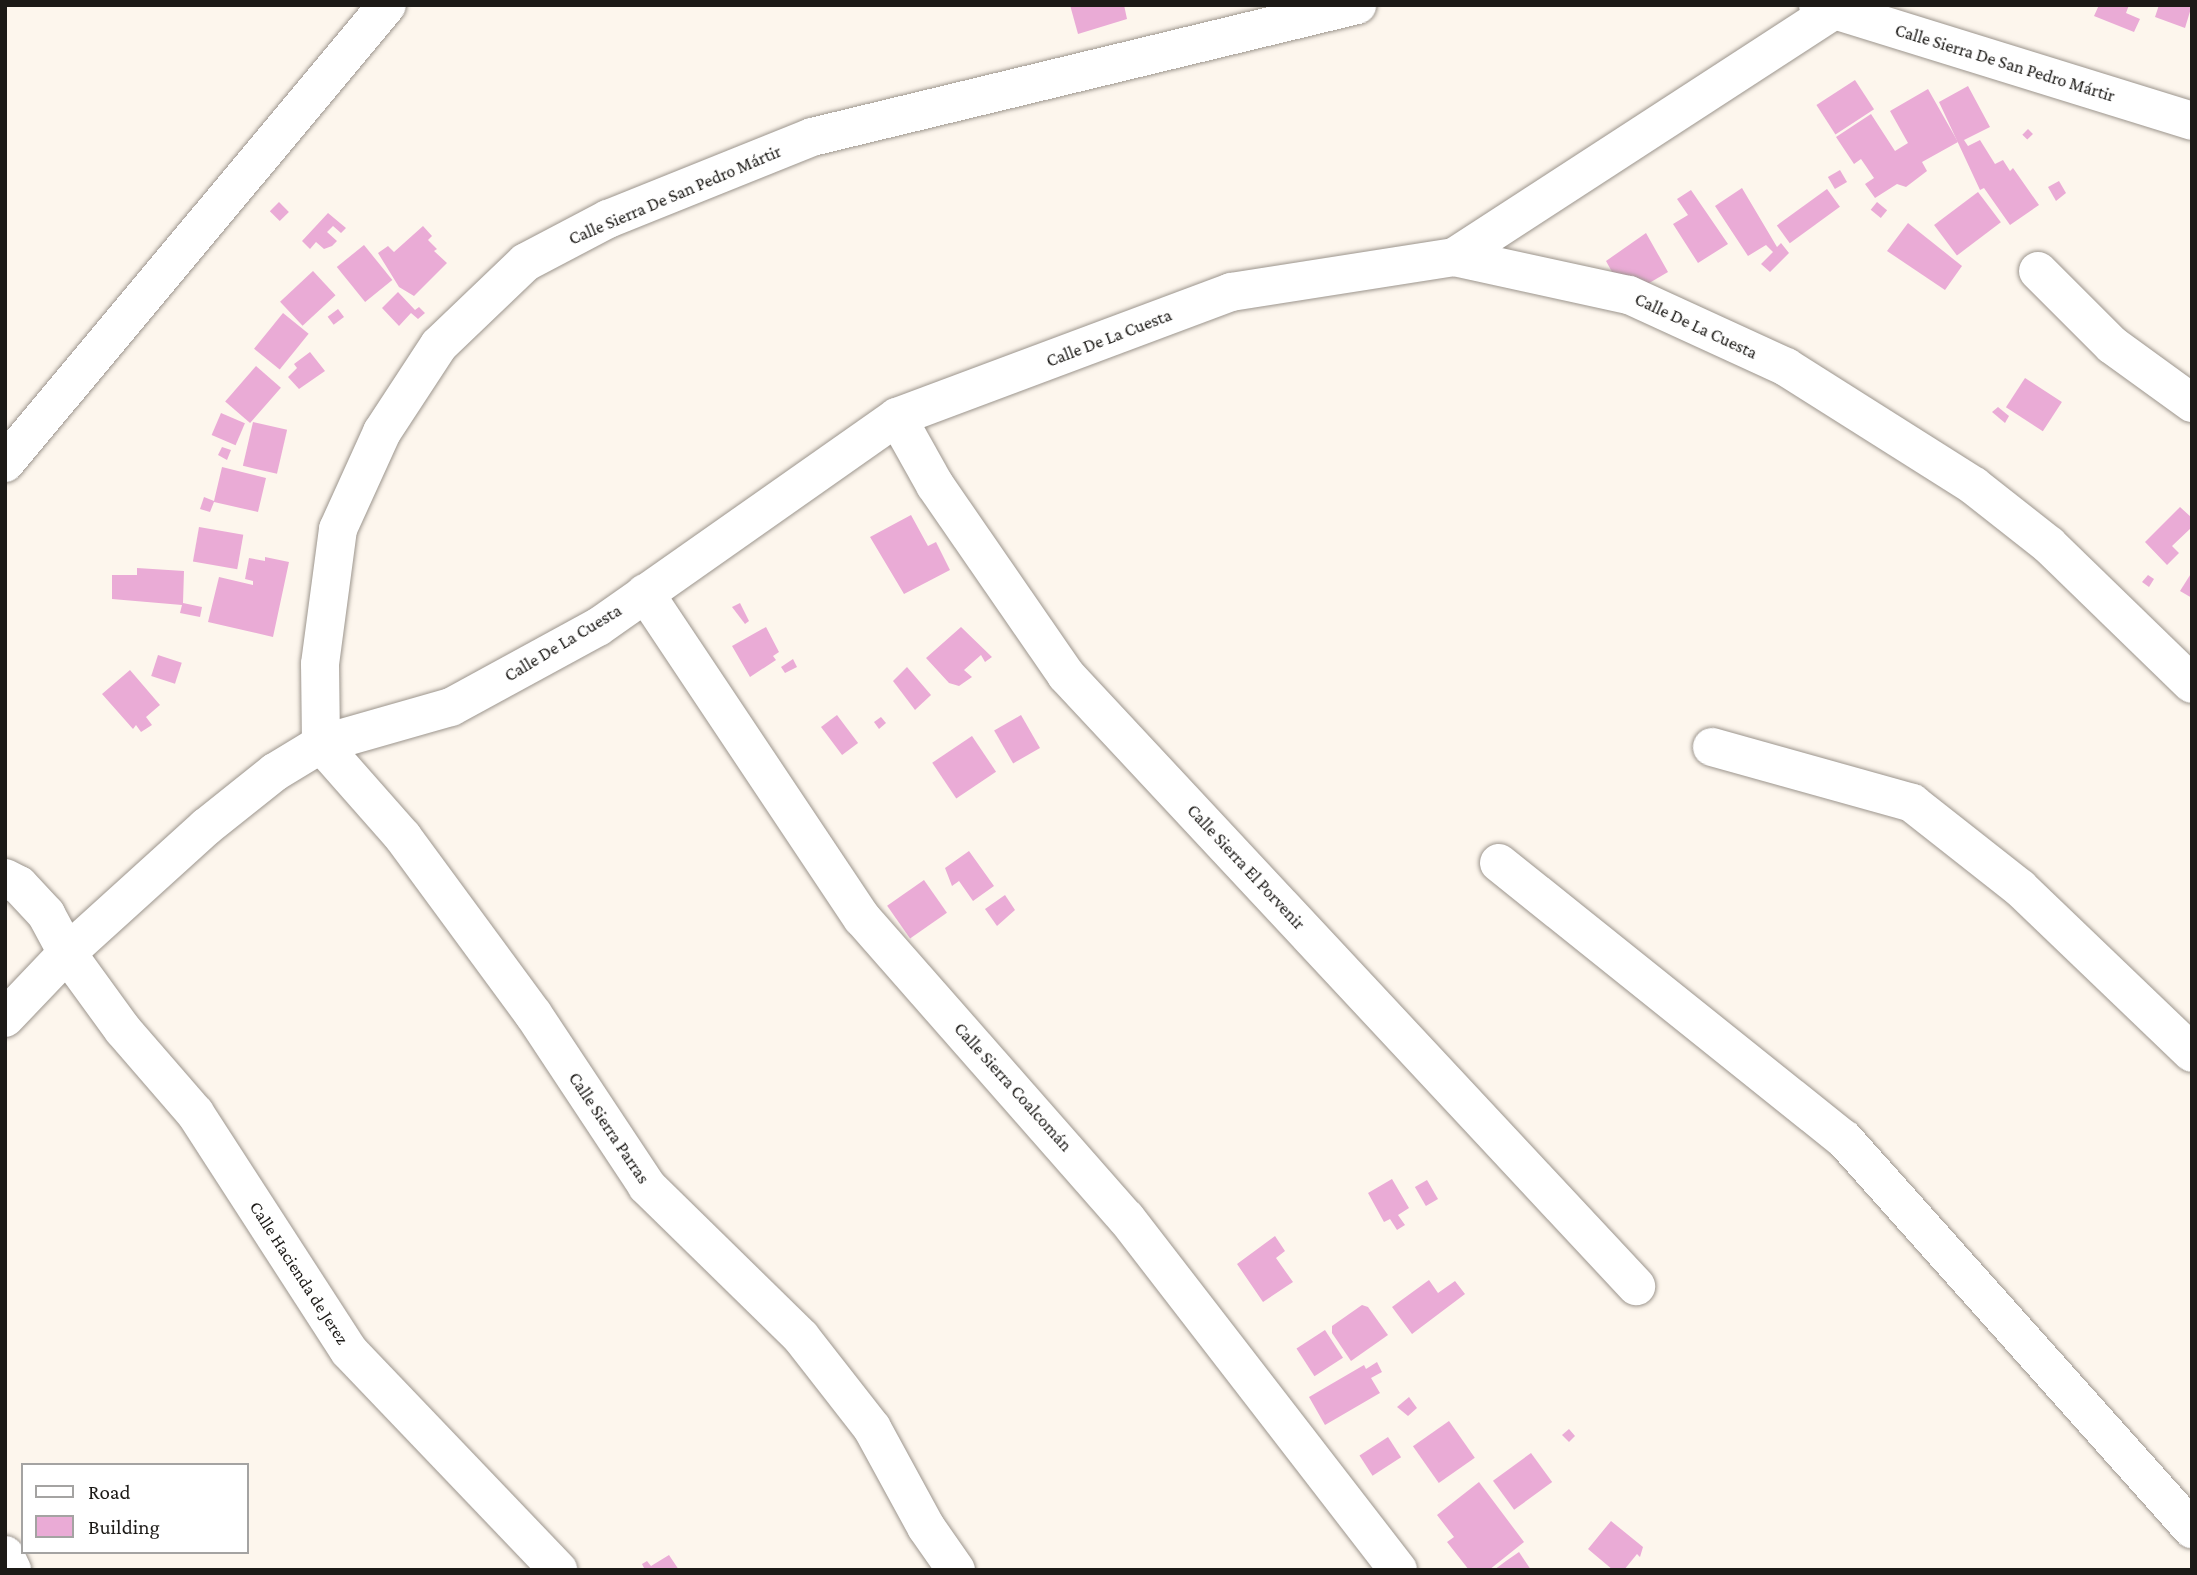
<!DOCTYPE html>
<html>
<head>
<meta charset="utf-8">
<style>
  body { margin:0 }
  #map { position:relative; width:2197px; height:1575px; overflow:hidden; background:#fdf6ed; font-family:"Crimson Pro",serif }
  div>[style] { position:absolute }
  .building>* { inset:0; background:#eaabd6; transform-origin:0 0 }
  .roads { filter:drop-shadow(0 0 2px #9c958d) drop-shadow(0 0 2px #9c958d) }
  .minor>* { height:38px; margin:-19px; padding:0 19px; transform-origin:19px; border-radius:19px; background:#fff }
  span { translate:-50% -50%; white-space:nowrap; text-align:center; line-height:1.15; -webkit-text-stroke:6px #fff; paint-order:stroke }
  .street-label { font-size:18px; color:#1c1a17 }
  .frame { position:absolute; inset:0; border:7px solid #1c1a17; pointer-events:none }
  .legend { position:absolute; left:21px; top:1463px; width:228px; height:91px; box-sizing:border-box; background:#fff; border:2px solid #a4a3a2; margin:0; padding:9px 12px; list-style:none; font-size:21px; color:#1c1a17 }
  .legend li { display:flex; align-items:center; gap:14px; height:35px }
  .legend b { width:35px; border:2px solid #a4a3a2 }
</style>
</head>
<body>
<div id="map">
  <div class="building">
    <div style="clip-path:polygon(1070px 5px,1124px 5px,1127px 19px,1078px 34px)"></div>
    <div style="clip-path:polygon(2099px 5px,2129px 5px,2126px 13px,2140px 19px,2134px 32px,2094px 16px)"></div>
    <div style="clip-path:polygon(2159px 5px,2192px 5px,2185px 28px,2155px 17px)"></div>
    <div style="left:1855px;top:80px;width:35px;height:46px;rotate:57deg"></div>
    <div style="clip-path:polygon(1968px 86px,1990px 127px,1964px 140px,1968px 146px,1980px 140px,1995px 164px,2003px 160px,2010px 171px,2013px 168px,2039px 205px,2010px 225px,1984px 188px,1980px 190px,1939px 102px)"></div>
    <div style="clip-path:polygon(1928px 89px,1958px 142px,1922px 162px,1927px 171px,1906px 187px,1897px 184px,1875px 198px,1865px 184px,1874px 178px,1861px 159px,1854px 164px,1836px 137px,1871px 114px,1895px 151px,1908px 143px,1890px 111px)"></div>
    <div style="left:2028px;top:129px;width:7px;height:8px;rotate:45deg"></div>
    <div style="left:1840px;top:170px;width:14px;height:14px;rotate:60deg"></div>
    <div style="clip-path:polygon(2059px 181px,2066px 193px,2056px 201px,2048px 187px)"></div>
    <div style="clip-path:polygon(1742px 188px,1777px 247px,1781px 243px,1789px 253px,1770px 272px,1761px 264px,1773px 252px,1766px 245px,1748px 256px,1715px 206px)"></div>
    <div style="left:1827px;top:189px;width:22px;height:62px;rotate:54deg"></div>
    <div style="clip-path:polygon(1691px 190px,1728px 244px,1698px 263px,1673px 224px,1688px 215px,1677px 199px)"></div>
    <div style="left:1978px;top:192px;width:38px;height:55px;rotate:53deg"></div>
    <div style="left:279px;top:202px;width:14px;height:13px;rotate:45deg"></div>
    <div style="left:1877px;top:202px;width:13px;height:10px;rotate:39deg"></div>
    <div style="clip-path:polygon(328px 213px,346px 228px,341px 233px,333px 226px,327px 232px,337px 241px,332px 246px,324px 249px,316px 242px,310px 249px,302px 241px)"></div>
    <div style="clip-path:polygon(1908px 223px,1962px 266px,1945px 290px,1887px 251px)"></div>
    <div style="clip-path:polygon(423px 226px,432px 236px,428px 240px,437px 249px,434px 251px,447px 263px,414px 296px,399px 287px,378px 253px,388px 246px,394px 252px)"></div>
    <div style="clip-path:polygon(1646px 233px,1668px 272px,1639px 289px,1617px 281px,1606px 261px)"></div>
    <div style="left:364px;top:245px;width:45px;height:35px;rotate:51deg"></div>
    <div style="left:313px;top:271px;width:33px;height:45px;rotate:47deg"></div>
    <div style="clip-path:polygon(398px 292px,415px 310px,419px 307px,425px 313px,418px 319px,411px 313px,399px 326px,382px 308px)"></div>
    <div style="left:338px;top:309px;width:10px;height:13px;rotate:53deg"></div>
    <div style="left:283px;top:313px;width:33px;height:46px;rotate:39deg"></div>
    <div style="clip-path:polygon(310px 352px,325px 371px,299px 389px,288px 377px,297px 368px,294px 364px)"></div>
    <div style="left:256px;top:366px;width:33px;height:47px;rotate:41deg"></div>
    <div style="left:2025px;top:378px;width:44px;height:35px;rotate:33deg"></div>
    <div style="clip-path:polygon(1998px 407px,2009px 416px,2005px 423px,1992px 412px)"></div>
    <div style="left:221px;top:413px;width:26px;height:24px;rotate:23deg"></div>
    <div style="left:253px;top:422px;width:35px;height:45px;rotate:13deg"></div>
    <div style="clip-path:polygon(222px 447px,231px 450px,227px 460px,218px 455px)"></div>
    <div style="clip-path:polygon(222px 467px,266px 478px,258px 512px,214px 502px,210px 512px,200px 509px,204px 497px,214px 501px)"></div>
    <div style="clip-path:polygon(2180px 507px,2192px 518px,2192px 527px,2172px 546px,2179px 553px,2167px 565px,2145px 542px)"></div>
    <div style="clip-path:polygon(911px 515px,928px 546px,936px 542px,950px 570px,904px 594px,870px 537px)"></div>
    <div style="left:199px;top:527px;width:45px;height:35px;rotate:10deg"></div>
    <div style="clip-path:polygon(265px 557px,289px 562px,273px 637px,208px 622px,219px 577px,253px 585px,253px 581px,245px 579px,249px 558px,265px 561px)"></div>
    <div style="clip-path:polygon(137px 568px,184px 571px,183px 603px,202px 607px,200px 617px,180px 613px,182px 605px,112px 599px,112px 575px,137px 575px)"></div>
    <div style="clip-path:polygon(2192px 572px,2192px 598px,2180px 591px)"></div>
    <div style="clip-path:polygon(2148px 575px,2154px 579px,2149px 587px,2142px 582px)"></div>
    <div style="clip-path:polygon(740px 603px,749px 621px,745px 624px,732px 607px)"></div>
    <div style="clip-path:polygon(766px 627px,779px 652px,773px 656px,776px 660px,750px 677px,732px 646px)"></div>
    <div style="clip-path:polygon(961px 627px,992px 657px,985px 662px,981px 655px,964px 670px,972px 677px,959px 686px,949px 683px,926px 658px)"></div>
    <div style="left:158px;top:655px;width:25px;height:22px;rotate:18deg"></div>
    <div style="clip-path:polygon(793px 659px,797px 667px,785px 673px,781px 667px)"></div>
    <div style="clip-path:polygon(907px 667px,931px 695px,915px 710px,893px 681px)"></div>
    <div style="clip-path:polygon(130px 670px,160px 705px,146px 717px,152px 725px,141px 732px,136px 725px,133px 729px,102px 694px)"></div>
    <div style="left:837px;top:715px;width:35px;height:20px;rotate:53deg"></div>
    <div style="left:1021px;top:715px;width:38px;height:31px;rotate:60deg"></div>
    <div style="clip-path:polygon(881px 717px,886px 723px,879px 729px,874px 722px)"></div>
    <div style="left:972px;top:736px;width:43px;height:48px;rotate:56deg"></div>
    <div style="clip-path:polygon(969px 851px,994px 886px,973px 901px,959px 881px,952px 886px,945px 868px)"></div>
    <div style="left:924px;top:880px;width:40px;height:45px;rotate:55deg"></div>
    <div style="clip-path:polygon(1005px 895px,1015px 910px,997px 926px,985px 909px)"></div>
    <div style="clip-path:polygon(1392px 1179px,1409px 1208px,1398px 1215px,1405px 1225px,1397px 1230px,1390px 1219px,1384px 1222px,1368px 1193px)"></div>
    <div style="left:1427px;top:1180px;width:22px;height:14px;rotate:60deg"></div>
    <div style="clip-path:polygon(1275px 1236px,1285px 1251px,1276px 1258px,1293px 1282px,1263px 1302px,1237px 1264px)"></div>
    <div style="clip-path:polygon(1429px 1280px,1438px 1293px,1455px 1281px,1465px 1294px,1412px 1334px,1392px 1307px)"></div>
    <div style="clip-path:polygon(1362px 1305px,1368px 1307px,1388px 1335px,1351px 1361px,1332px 1333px,1332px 1326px)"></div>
    <div style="left:1325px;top:1330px;width:33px;height:34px;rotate:57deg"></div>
    <div style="clip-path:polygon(1377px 1362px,1382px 1372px,1371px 1378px,1380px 1393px,1325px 1425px,1309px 1397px,1364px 1365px,1366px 1369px)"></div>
    <div style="clip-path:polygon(1409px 1397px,1417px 1408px,1408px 1416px,1397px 1407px)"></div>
    <div style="left:1449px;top:1421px;width:45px;height:44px;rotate:55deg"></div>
    <div style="clip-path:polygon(1569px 1429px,1575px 1436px,1569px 1442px,1562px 1435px)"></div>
    <div style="left:1388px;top:1437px;width:24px;height:34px;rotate:57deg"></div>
    <div style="left:1531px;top:1453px;width:36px;height:47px;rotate:54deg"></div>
    <div style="clip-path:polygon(1479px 1482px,1524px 1542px,1489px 1570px,1469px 1570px,1447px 1542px,1454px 1537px,1437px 1515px)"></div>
    <div style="clip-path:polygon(1611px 1521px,1643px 1547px,1640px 1557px,1637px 1554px,1624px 1570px,1613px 1570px,1588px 1549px)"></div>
    <div style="clip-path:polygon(1519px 1552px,1531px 1570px,1494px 1570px,1506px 1561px)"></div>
    <div style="clip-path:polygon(669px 1555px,679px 1570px,645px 1570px,642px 1564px,647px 1561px,651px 1566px)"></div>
  </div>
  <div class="roads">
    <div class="minor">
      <div style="left:1818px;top:5px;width:392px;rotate:17.2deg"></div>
      <div style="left:1454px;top:257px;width:454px;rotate:-33deg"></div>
      <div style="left:2038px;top:271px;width:105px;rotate:45deg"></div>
      <div style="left:2112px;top:345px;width:99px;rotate:35.9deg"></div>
      <div style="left:897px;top:417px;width:78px;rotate:60.8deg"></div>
      <div style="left:935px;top:485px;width:231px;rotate:55.4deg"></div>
      <div style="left:1066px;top:675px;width:836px;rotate:46.99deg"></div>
      <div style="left:5px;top:463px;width:596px;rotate:-50.17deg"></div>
      <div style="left:645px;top:593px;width:391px;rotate:56.3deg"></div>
      <div style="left:862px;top:918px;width:400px;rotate:48.7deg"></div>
      <div style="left:1126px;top:1218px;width:445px;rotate:52.3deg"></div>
      <div style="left:1712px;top:747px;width:208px;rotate:15.6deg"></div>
      <div style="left:1912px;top:803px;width:137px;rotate:38.2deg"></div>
      <div style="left:2020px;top:888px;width:238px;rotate:43.8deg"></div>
      <div style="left:1499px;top:863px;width:442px;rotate:38.7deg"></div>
      <div style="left:1844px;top:1139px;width:523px;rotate:48.26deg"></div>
      <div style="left:5px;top:878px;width:16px;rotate:27deg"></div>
      <div style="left:19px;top:885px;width:40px;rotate:47deg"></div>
      <div style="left:46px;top:914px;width:44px;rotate:61.7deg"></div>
      <div style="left:67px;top:953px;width:95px;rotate:54deg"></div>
      <div style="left:123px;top:1030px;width:110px;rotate:49.1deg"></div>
      <div style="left:195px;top:1113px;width:283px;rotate:57.1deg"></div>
      <div style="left:349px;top:1351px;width:303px;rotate:46.3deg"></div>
      <div style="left:5px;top:1018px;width:90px;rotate:-46.4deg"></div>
      <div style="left:67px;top:953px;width:188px;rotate:-42.2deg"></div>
      <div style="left:206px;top:827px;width:88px;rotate:-38.6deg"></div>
      <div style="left:275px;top:772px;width:54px;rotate:-31.3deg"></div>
      <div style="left:321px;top:744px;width:135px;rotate:-15.9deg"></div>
      <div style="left:451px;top:707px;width:167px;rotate:-28.6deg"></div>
      <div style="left:598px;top:627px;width:365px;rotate:-35.1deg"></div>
      <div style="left:897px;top:417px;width:357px;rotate:-20.5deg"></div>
      <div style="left:1231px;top:292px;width:226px;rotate:-8.9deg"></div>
      <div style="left:1454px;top:257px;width:179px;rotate:12.3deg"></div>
      <div style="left:1629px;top:295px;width:173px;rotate:24.6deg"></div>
      <div style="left:1786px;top:367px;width:222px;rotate:32.3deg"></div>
      <div style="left:1974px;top:486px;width:95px;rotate:38.2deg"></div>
      <div style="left:2049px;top:545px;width:199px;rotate:44.2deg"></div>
      <div style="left:5px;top:1555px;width:17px;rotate:65deg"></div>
      <div style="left:956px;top:1570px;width:52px;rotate:-124.9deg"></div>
      <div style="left:926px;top:1527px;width:113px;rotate:-118.6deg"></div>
      <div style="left:872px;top:1428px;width:115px;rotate:-128deg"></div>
      <div style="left:801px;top:1337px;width:216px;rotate:-135.6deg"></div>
      <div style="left:647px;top:1186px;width:206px;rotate:-123.5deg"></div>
      <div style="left:533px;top:1014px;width:220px;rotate:-126.3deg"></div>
      <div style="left:403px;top:837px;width:124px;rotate:-131.4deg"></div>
      <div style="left:321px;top:744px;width:80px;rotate:-90.7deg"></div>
      <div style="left:320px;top:664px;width:136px;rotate:-82.4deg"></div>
      <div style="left:338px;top:529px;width:107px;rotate:-65.6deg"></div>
      <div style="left:382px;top:432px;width:104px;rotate:-56.8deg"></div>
      <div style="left:439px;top:345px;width:120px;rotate:-43.7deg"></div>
      <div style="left:526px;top:262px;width:93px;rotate:-27.7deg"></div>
      <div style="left:608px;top:219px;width:220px;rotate:-21.9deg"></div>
      <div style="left:812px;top:137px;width:561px;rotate:-13.61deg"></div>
    </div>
  </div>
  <div class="street-label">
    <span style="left:2005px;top:63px;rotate:17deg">Calle Sierra De San Pedro Mártir</span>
    <span style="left:675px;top:195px;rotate:-23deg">Calle Sierra De San Pedro Mártir</span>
    <span style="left:1696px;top:326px;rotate:25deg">Calle De La Cuesta</span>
    <span style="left:1109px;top:338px;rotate:-21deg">Calle De La Cuesta</span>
    <span style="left:563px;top:643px;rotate:-31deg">Calle De La Cuesta</span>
    <span style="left:1246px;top:867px;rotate:47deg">Calle Sierra El Porvenir</span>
    <span style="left:1013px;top:1087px;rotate:48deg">Calle Sierra Coalcomán</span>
    <span style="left:609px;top:1128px;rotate:56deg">Calle Sierra Parras</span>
    <span style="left:299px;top:1273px;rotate:57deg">Calle Hacienda de Jerez</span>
  </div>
  <div class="frame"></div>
  <ul class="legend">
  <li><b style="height:9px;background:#fff"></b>Road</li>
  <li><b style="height:19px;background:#eaabd6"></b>Building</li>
  </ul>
</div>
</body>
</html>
